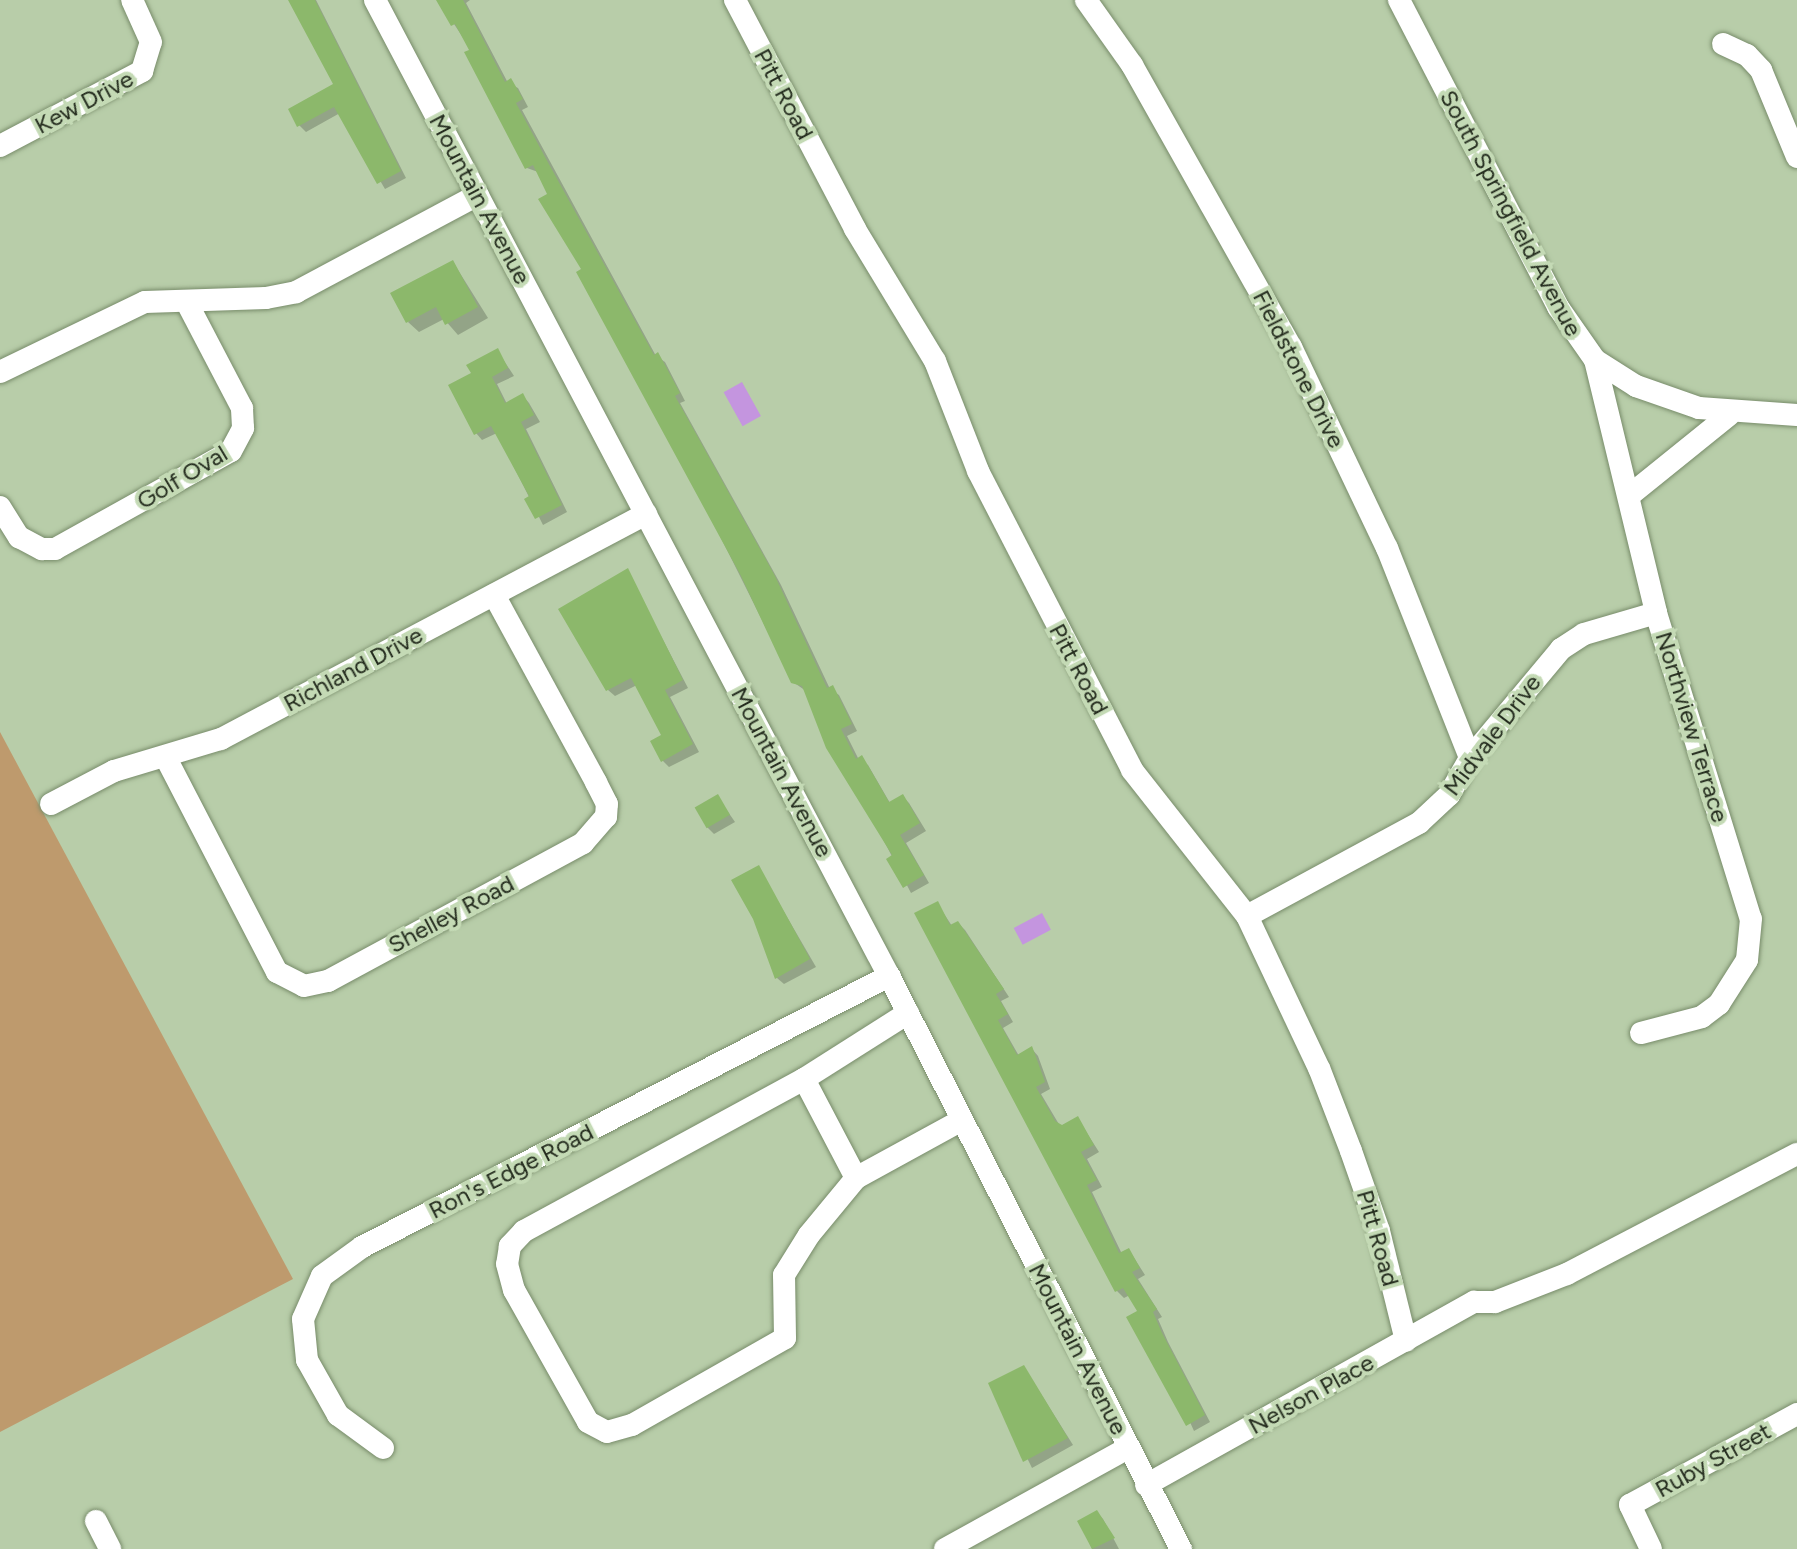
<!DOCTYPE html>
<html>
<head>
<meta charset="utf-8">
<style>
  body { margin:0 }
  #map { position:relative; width:1797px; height:1549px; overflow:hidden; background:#b8cda9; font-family:Figtree,sans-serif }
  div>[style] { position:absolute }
  .green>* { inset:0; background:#be9a6d }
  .water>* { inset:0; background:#c495df; transform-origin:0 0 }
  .shadow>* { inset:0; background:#0003 }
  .building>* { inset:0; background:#8cb86b; transform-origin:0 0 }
  .roads { filter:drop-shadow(0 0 2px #788c6a) drop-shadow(0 0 2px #788c6a) }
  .minor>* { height:22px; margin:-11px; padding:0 11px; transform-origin:11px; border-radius:11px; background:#fff }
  span { translate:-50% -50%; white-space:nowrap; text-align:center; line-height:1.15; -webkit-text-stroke:8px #c4dab5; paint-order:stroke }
  .street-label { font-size:24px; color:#242c1e }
</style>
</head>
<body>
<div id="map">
  <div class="green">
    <div style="clip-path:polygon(0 732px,293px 1279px,0 1432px)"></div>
  </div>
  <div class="water">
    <div style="left:742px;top:382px;width:39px;height:21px;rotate:61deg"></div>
    <div style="left:1042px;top:913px;width:19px;height:32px;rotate:62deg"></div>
  </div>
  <div class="shadow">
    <div style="clip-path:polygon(292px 0,316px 0,406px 178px,385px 189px,340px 113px,306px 132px,299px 125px,336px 84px)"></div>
    <div style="clip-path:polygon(438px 0,470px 0,466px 3px,508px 83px,518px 88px,528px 107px,522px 110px,656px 356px,665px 362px,685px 401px,680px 403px,781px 585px,830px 689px,839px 695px,857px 731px,847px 736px,859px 760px,868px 765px,890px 803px,902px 796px,909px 803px,926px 831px,906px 843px,929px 883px,911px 893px,806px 691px,793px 682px,538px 172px,527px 168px,472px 51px)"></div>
    <div style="clip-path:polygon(453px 262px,488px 318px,458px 335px,444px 319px,419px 332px,408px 322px)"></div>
    <div style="clip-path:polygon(497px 350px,514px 376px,497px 384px,507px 404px,523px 396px,529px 403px,540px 422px,526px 429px,567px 512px,543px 525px,497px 433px,482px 440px,476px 433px,473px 373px)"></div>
    <div style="clip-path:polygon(627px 571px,688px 688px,670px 697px,699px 752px,669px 767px,663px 761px,664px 736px,637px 685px,615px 696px,608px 690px)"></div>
    <div style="clip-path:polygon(717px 796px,735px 822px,714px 834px,707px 827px)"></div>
    <div style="clip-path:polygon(758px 867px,816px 967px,784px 984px,777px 978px)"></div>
    <div style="clip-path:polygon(937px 903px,952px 926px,958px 923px,965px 930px,1009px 997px,1001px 1001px,1013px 1022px,1003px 1028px,1019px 1056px,1032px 1049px,1038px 1056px,1050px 1089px,1041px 1094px,1060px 1126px,1078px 1119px,1099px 1152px,1087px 1159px,1102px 1187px,1092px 1192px,1122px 1254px,1129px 1250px,1145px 1275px,1138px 1279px,1162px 1317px,1158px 1319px,1168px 1342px,1210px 1422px,1194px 1431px,1140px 1311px,1130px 1295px,1124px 1298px,1117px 1291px)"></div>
    <div style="clip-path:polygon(1024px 1367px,1073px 1445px,1032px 1468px,991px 1384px)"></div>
    <div style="clip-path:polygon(1097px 1513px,1103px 1519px,1119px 1549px,1092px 1549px,1079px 1521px)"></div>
  </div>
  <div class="building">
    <div style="clip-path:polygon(288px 0,315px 0,401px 171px,377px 184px,334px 107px,297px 127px,288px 109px,333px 84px)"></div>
    <div style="clip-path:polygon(436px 0,463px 0,505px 82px,511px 78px,523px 99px,516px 103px,545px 157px,654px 355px,658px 352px,680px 393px,675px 396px,775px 576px,827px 688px,833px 685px,852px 724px,841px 729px,856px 759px,862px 755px,889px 802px,903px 794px,920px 823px,900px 835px,924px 875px,903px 888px,886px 859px,892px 855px,826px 748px,802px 686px,791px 683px,741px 576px,576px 272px,581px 269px,538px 199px,547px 194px,533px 165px,525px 169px,464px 52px,469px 50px,455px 24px,451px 26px)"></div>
    <div style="clip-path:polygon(453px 260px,478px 307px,445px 325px,436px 307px,406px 323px,390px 293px)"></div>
    <div style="clip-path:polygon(498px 348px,508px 368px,492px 377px,505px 403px,523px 393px,534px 415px,521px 422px,562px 505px,535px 519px,524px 499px,529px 496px,491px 426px,474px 435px,448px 385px,471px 373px,466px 365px)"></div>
    <div style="clip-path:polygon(628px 568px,683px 680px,665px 690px,693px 744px,661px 762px,650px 741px,661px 735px,631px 678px,606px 691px,558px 609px)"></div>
    <div style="left:718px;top:794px;width:24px;height:27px;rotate:60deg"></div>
    <div style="clip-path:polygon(759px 865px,810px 959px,775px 979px,753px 919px,731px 880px)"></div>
    <div style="clip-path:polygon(938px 901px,950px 925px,958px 921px,1004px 989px,996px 994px,1008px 1014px,998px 1020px,1017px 1055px,1032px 1046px,1045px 1082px,1036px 1087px,1055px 1121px,1062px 1125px,1078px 1116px,1094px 1145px,1081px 1152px,1097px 1180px,1087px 1185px,1119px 1253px,1129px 1248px,1140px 1268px,1132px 1272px,1157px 1309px,1153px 1312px,1162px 1333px,1205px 1415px,1186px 1426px,1126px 1317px,1137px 1311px,1123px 1288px,1115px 1292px,914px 913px)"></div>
    <div style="clip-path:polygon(1024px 1365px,1068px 1438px,1023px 1462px,988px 1383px)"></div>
    <div style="clip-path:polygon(1097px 1510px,1115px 1538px,1092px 1549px,1077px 1521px)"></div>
  </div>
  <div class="roads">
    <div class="minor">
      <div style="left:375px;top:0;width:1103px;rotate:62.23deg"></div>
      <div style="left:889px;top:976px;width:643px;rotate:63deg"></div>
      <div style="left:735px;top:0;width:259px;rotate:62.3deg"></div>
      <div style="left:855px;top:229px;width:154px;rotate:58.8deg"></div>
      <div style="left:935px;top:361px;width:118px;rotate:68.6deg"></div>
      <div style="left:978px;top:471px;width:336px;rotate:62.7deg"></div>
      <div style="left:1132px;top:770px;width:186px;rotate:51.8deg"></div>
      <div style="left:1247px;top:916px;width:168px;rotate:64.7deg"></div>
      <div style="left:1319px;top:1068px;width:89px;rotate:68.9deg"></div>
      <div style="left:1351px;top:1151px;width:85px;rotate:70.7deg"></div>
      <div style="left:1379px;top:1231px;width:113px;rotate:76.2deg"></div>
      <div style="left:1086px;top:0;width:80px;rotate:54.7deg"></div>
      <div style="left:1132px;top:65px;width:324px;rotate:60.6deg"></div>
      <div style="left:1291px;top:347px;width:223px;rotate:64.5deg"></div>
      <div style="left:1387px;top:548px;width:226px;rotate:68.4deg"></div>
      <div style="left:1399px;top:0;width:346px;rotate:62.6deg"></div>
      <div style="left:1558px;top:307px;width:65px;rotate:55.1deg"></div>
      <div style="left:1595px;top:360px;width:49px;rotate:32.4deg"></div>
      <div style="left:1636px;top:386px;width:67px;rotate:19.2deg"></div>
      <div style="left:1699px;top:408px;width:98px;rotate:4.1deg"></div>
      <div style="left:1723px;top:44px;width:26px;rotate:25deg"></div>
      <div style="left:1747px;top:55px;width:21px;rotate:47deg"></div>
      <div style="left:1761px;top:70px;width:94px;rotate:67.5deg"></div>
      <div style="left:0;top:146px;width:161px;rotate:-27.8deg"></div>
      <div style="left:142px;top:71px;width:30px;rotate:-73deg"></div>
      <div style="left:151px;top:42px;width:46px;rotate:-114.3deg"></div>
      <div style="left:1595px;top:360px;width:260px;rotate:76.4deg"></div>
      <div style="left:1656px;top:613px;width:320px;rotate:72.8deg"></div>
      <div style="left:1751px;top:919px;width:41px;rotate:95.6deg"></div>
      <div style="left:1747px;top:960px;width:52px;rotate:122.5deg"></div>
      <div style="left:1719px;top:1004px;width:21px;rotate:143deg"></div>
      <div style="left:1702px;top:1017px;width:63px;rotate:165.3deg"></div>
      <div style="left:0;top:372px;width:161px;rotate:-25.8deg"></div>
      <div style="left:145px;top:302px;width:121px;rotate:-1.9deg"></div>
      <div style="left:266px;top:298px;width:31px;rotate:-11deg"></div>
      <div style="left:296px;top:292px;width:206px;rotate:-28.1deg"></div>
      <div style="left:1630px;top:495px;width:127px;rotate:-38.9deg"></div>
      <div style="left:0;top:507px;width:36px;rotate:58deg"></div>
      <div style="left:19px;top:537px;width:26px;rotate:28deg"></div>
      <div style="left:42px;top:549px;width:13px"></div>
      <div style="left:55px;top:549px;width:201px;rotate:-29.1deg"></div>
      <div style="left:231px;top:451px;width:26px;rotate:-62deg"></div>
      <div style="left:243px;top:428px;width:20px;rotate:-93deg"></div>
      <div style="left:242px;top:408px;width:119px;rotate:-117.6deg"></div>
      <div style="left:166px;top:758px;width:241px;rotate:62.6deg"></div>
      <div style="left:277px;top:972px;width:30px;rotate:27deg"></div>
      <div style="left:304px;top:986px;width:25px;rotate:-12deg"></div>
      <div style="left:328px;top:981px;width:290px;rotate:-28.4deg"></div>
      <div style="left:583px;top:843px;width:35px;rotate:-49deg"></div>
      <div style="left:606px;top:817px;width:13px;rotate:-86deg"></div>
      <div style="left:607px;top:804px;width:25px;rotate:-117deg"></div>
      <div style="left:596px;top:782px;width:213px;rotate:-118.6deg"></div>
      <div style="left:51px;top:804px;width:71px;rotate:-27.6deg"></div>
      <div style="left:114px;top:771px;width:112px;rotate:-16.7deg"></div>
      <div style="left:221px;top:739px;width:481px;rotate:-27.9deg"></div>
      <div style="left:1247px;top:916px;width:196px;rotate:-28.4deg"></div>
      <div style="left:1419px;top:823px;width:41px;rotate:-43deg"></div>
      <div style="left:1449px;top:795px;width:43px;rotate:-60.4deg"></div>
      <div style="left:1470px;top:758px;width:142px;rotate:-50.1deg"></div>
      <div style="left:1561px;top:649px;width:27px;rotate:-33deg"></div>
      <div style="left:1584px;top:634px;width:75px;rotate:-16.3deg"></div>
      <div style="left:908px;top:1013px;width:123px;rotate:147.6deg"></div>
      <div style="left:804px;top:1079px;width:319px;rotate:151.5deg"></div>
      <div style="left:524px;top:1231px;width:21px;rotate:133deg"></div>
      <div style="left:510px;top:1246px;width:18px;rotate:99deg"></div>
      <div style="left:507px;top:1264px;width:27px;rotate:75deg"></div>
      <div style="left:514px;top:1290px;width:151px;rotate:60.7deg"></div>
      <div style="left:588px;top:1422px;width:21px;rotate:28deg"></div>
      <div style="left:607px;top:1432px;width:26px;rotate:-16deg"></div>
      <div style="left:632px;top:1425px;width:176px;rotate:-29.6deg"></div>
      <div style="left:785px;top:1338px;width:63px;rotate:-90.9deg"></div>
      <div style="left:784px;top:1275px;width:47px;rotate:-58deg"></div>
      <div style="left:809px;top:1235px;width:74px;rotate:-50.5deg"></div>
      <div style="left:856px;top:1178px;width:121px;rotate:-28.7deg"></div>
      <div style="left:804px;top:1079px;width:112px;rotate:62.3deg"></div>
      <div style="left:383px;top:1448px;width:56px;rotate:-143.7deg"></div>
      <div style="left:338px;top:1415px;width:63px;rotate:-119.4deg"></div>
      <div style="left:307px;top:1360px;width:41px;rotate:-95.6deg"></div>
      <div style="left:303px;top:1319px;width:47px;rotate:-66.2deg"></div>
      <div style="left:322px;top:1276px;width:49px;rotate:-35.9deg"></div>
      <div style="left:362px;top:1247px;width:593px;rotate:-27.21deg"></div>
      <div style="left:1146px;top:1485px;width:376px;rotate:-29.2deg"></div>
      <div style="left:1474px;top:1302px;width:21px"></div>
      <div style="left:1495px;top:1302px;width:77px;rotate:-21.3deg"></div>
      <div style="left:1567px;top:1274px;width:259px;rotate:-27.6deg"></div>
      <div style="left:96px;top:1521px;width:31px;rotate:63deg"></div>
      <div style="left:945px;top:1549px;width:209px;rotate:-28.9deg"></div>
      <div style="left:1651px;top:1549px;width:49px;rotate:-115.5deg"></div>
      <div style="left:1630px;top:1505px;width:190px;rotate:-28.6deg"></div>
    </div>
  </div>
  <div class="street-label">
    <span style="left:784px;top:94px;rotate:62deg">Pitt Road</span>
    <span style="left:84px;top:102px;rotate:-28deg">Kew Drive</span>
    <span style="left:480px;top:199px;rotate:62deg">Mountain Avenue</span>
    <span style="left:1511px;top:213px;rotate:62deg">South Springfield Avenue</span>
    <span style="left:1299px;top:369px;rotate:63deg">Fieldstone Drive</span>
    <span style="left:182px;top:477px;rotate:-31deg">Golf Oval</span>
    <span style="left:353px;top:669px;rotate:-28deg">Richland Drive</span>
    <span style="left:1079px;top:669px;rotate:62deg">Pitt Road</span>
    <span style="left:1692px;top:727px;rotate:73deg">Northview Terrace</span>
    <span style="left:1492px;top:735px;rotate:-53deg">Midvale Drive</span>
    <span style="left:782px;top:772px;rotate:62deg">Mountain Avenue</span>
    <span style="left:451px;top:914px;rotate:-28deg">Shelley Road</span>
    <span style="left:511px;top:1171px;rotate:-27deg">Ron's Edge Road</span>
    <span style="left:1378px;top:1238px;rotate:74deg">Pitt Road</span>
    <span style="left:1078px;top:1349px;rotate:63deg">Mountain Avenue</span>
    <span style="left:1311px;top:1394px;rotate:-29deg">Nelson Place</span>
    <span style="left:1713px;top:1460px;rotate:-29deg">Ruby Street</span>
  </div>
</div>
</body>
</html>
